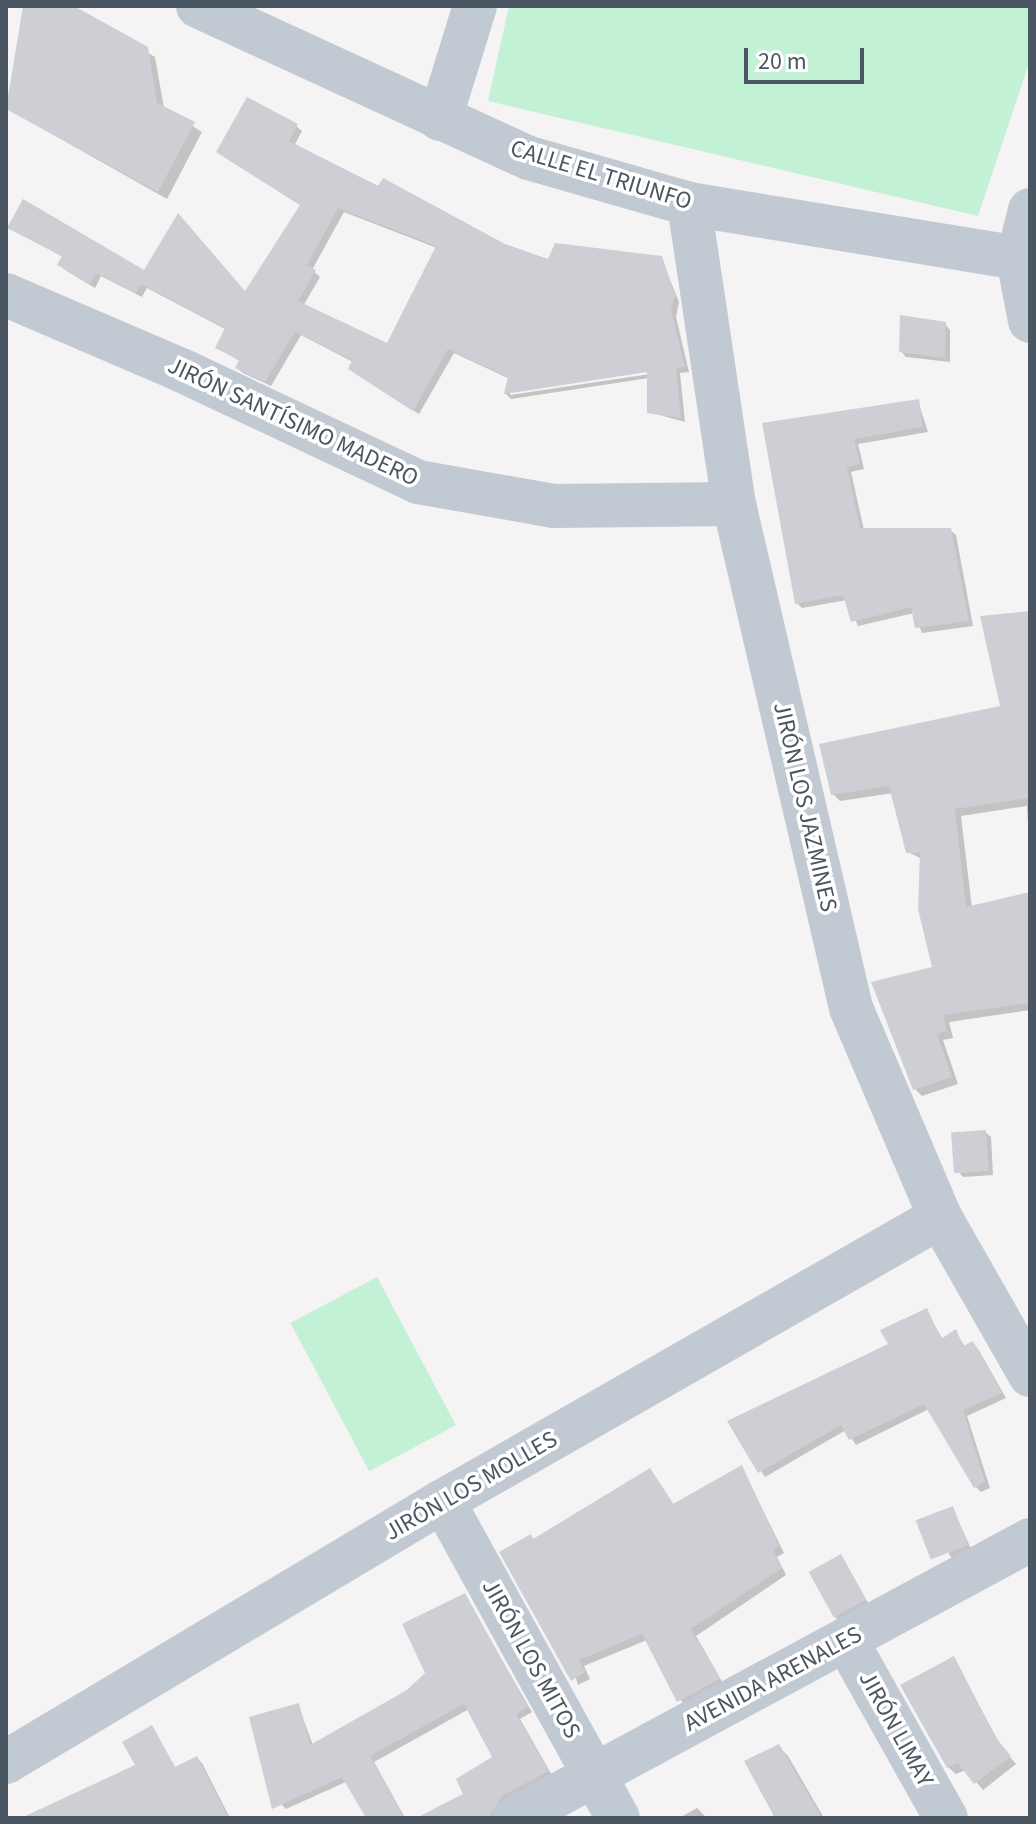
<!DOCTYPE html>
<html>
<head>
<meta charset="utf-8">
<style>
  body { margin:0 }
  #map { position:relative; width:1036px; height:1824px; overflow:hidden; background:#f5f3f3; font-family:"Source Sans 3",sans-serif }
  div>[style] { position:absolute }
  .green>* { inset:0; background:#c3f1d5; transform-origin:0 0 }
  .shadow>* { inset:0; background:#0003 }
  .building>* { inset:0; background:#cdcfd5; transform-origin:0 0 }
  .minor>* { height:44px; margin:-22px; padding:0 22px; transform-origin:22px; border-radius:22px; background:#c1cad2 }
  span { translate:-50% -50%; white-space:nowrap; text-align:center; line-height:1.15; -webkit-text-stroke:7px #fff; paint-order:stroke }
  .street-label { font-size:24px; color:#4a5661 }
  .frame { position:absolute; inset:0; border:8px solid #4a5661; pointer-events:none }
  .scale { position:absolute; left:744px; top:48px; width:120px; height:36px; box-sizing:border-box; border:4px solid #4a5661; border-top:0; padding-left:10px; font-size:24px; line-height:28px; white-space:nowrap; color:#4a5661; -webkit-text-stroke:6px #fff; paint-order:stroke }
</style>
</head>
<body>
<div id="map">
  <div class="green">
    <div style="clip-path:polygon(509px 6px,1030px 6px,1030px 60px,978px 216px,488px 101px)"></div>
    <div style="left:377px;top:1277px;width:168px;height:98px;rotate:62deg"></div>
  </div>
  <div class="shadow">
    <div style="clip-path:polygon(25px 6px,70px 6px,155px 57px,164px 108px,202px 132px,167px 199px,6px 108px)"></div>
    <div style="clip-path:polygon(evenodd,296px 126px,302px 131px,294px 146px,505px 246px,549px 262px,661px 258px,679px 302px,676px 317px,689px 372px,680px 373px,685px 422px,649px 412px,649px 378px,511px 399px,506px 394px,510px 379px,454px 353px,419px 414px,356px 374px,353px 362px,301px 335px,271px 386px,243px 373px,237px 368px,241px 362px,217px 347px,227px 330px,147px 288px,142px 297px,101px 276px,95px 288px,65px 270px,63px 257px,10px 228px,145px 272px,245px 294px,302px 206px,224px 157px,296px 126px,344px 212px,437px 248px,388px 345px,303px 306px,320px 277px,312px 270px,344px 212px,296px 126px,657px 369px,657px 373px,510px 395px,510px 391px,657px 369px)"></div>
    <div style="clip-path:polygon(945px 324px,950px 330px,950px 362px,906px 357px,901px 351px)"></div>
    <div style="clip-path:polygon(918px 401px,928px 432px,858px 444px,864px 469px,851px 472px,864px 530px,950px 530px,956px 535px,973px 626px,922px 633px,914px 613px,858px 626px,847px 600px,802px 608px,797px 603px,764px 424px)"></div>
    <div style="clip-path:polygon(1030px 613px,1030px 860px,1027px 806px,961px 816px,972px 908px,1030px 894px,1030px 1010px,949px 1022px,953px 1038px,943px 1040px,958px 1084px,922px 1096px,915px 1089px,935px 968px,922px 859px,908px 852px,893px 793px,840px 801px,833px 794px,1003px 707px)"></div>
    <div style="clip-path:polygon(985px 1132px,991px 1137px,993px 1175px,963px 1177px,958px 1171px)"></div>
    <div style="clip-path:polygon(926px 1310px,943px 1340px,956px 1332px,965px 1347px,973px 1344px,978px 1349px,1006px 1398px,967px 1416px,990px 1488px,981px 1492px,975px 1486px,929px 1409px,856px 1445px,846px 1430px,765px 1477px,730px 1422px,891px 1345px)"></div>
    <div style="clip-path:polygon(742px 1468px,784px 1553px,777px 1557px,786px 1575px,696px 1636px,724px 1685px,685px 1707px,647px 1640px,584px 1666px,590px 1679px,578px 1685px,534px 1541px,655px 1476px,674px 1505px)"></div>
    <div style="clip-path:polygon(953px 1509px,972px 1551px,955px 1560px,949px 1555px)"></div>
    <div style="clip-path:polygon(840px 1557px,870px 1606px,840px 1622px,835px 1617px)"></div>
    <div style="clip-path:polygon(465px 1596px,532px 1712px,520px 1719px,553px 1777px,498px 1818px,420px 1818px,466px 1794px,495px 1758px,469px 1709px,374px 1762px,405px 1818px,369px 1818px,348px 1781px,286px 1809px,281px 1804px,298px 1705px,313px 1745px,408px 1692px,428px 1673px)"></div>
    <div style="clip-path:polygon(954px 1659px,1002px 1748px,1016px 1764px,983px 1790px,966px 1770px,956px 1774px,948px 1767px)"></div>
    <div style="clip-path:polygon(152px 1728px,176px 1769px,197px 1758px,202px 1763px,230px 1818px,49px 1818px,138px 1766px)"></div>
    <div style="clip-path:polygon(779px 1747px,788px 1756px,824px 1818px,764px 1818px,775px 1815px)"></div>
    <div style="clip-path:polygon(697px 1808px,707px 1818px,679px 1818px)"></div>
  </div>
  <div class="building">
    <div style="clip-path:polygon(23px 6px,74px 6px,148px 47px,157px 103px,195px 122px,158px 192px,6px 109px)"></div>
    <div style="clip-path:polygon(evenodd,247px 97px,298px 124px,289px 141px,378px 186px,383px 178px,505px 244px,548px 259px,555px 243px,662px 256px,675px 295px,671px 310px,685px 367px,676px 368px,681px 418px,647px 413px,647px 372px,504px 394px,508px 377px,448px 349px,413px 411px,348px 369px,352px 360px,295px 332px,265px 382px,235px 368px,239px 360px,215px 348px,225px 328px,141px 284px,136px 293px,96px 273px,90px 284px,57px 265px,62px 256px,7px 228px,23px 199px,144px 270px,178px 213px,245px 291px,300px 205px,216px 152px,247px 97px,338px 208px,436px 246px,387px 343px,298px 301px,316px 270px,307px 265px,338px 208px)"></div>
    <div style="clip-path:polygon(900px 315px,946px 322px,945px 358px,899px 352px)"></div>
    <div style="clip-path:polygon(919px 399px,923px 427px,854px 439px,860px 464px,847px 467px,860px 528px,951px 528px,969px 621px,915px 628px,911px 607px,851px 622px,843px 595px,795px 604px,762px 423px)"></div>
    <div style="clip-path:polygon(1030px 611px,1030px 798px,955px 809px,966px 907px,1030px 892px,1030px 1003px,943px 1015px,947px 1031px,937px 1034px,952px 1077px,913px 1090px,871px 982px,932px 967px,918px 909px,920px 853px,906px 853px,889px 786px,831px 795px,819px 744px,1000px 706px,980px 616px)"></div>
    <div style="left:986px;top:1130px;width:41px;height:35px;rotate:86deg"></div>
    <div style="clip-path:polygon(927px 1308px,941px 1339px,956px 1329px,963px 1346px,973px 1341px,1002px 1393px,963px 1410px,985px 1482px,974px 1488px,924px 1404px,849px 1440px,841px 1425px,758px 1473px,727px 1421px,888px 1344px,880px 1330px)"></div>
    <div style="clip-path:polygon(742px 1465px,779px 1546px,773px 1550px,782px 1568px,691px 1629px,720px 1679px,677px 1702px,642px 1634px,579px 1660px,585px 1672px,571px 1681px,499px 1552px,531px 1534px,533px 1539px,650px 1468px,673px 1504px)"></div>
    <div style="left:953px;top:1506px;width:42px;height:40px;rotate:69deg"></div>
    <div style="left:841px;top:1554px;width:52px;height:37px;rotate:61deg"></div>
    <div style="clip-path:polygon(465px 1593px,528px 1707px,516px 1714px,549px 1771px,502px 1796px,488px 1818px,416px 1818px,463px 1794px,456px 1779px,492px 1757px,464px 1704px,370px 1756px,404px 1818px,366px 1818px,342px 1777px,272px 1809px,249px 1717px,299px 1703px,310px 1745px,407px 1690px,425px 1673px,402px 1624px)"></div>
    <div style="clip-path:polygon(954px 1656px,996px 1738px,1011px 1756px,974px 1784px,958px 1763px,947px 1768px,900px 1685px)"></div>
    <div style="clip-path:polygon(152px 1725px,175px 1767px,197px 1756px,229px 1818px,21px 1818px,135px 1765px,122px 1742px)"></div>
    <div style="clip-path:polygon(779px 1744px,822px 1818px,775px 1818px,744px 1761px)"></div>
  </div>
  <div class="minor">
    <div style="left:198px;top:6px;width:364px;rotate:24.7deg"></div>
    <div style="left:529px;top:158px;width:166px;rotate:16deg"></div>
    <div style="left:689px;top:204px;width:346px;rotate:9.3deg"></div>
    <div style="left:440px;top:119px;width:118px;rotate:-72.8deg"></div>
    <div style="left:689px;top:204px;width:303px;rotate:81.5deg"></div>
    <div style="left:734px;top:504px;width:517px;rotate:76.93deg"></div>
    <div style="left:851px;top:1008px;width:227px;rotate:66.9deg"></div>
    <div style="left:940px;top:1217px;width:182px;rotate:60.3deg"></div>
    <div style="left:1030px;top:210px;width:49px;rotate:104deg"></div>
    <div style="left:1018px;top:258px;width:64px;rotate:79.2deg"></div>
    <div style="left:6px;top:295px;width:190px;rotate:23.2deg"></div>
    <div style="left:181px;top:370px;width:262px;rotate:25.3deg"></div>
    <div style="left:418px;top:482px;width:138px;rotate:10deg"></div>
    <div style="left:554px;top:506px;width:180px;rotate:-0.6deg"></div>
    <div style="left:443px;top:1501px;width:362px;rotate:61.1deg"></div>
    <div style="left:846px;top:1640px;width:204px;rotate:60.7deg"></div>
    <div style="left:6px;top:1762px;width:509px;rotate:-30.85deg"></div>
    <div style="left:443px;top:1501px;width:572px;rotate:-29.74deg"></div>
    <div style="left:515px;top:1818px;width:585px;rotate:-28.36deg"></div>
  </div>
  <div class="street-label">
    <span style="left:601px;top:175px;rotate:17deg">CALLE EL TRIUNFO</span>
    <span style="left:293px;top:422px;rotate:25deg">JIRÓN SANTÍSIMO MADERO</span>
    <span style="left:805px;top:807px;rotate:77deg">JIRÓN LOS JAZMINES</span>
    <span style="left:471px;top:1486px;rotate:-30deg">JIRÓN LOS MOLLES</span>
    <span style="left:531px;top:1659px;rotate:61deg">JIRÓN LOS MITOS</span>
    <span style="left:773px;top:1679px;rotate:-28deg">AVENIDA ARENALES</span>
    <span style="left:896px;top:1729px;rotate:61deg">JIRÓN LIMAY</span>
  </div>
  <div class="frame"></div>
  <div class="scale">20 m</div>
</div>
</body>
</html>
